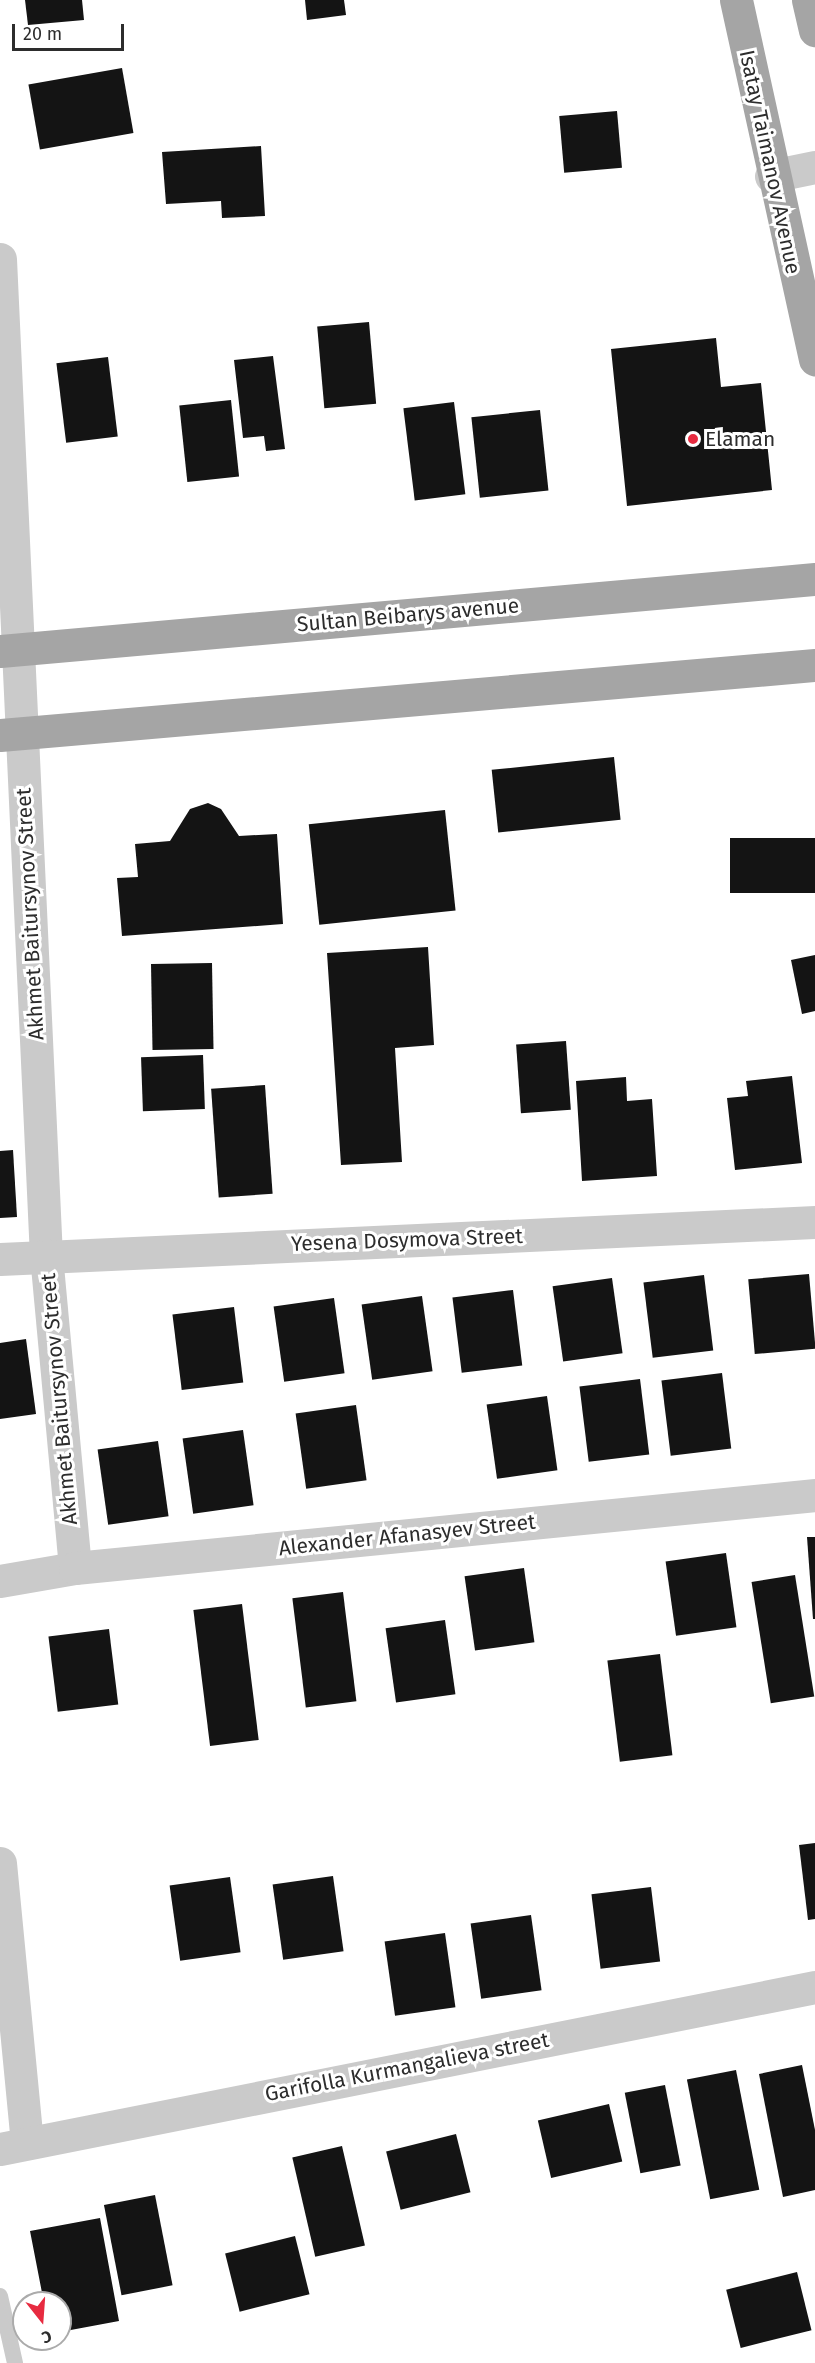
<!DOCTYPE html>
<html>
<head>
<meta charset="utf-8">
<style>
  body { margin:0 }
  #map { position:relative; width:815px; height:2363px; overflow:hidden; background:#fff; font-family:"Fira Sans",sans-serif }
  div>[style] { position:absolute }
  .building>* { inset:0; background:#141414; transform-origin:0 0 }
  .lane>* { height:16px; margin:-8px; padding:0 8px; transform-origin:8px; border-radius:8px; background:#cacaca }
  .street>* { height:33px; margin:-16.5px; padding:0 16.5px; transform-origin:16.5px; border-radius:16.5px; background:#cacaca }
  .primary>* { height:33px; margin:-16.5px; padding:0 16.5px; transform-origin:16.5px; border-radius:16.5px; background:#a5a5a5 }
  .dots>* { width:16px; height:16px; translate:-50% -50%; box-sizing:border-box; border:3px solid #fff; border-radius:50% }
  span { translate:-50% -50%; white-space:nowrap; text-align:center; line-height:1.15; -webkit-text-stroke:6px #fff; paint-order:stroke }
  .street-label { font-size:21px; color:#2d2d2d }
  .poi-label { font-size:21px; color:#2d2d2d }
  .left { translate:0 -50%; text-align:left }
  .north { position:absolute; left:12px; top:2291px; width:60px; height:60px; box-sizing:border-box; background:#fff; border:2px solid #ababab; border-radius:50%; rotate:163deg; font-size:16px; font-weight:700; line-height:24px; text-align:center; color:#2d2d2d }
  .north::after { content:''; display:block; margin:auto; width:21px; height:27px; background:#e72b40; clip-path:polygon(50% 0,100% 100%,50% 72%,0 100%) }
  .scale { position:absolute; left:12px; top:24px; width:112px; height:27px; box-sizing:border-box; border:3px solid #2d2d2d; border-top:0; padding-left:8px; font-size:18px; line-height:21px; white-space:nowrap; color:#2d2d2d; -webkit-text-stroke:4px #fff; paint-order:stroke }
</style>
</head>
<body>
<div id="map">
  <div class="building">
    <div style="clip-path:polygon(25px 0,82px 0,84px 20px,28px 25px)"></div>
    <div style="clip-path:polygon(305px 0,344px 0,346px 15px,307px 20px)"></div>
    <div style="left:122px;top:68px;width:66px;height:95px;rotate:80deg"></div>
    <div style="left:617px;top:111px;width:57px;height:58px;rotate:85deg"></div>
    <div style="clip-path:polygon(261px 146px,265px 216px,222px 218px,221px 201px,166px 204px,162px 152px)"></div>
    <div style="left:369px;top:322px;width:82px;height:52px;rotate:85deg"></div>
    <div style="clip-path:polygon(716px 338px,721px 387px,761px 383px,772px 490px,627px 506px,611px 349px)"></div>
    <div style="clip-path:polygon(273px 356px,285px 449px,266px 451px,264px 436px,243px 438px,234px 360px)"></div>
    <div style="left:108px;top:357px;width:80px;height:52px;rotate:83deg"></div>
    <div style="left:231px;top:400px;width:77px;height:52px;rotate:84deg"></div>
    <div style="left:454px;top:402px;width:93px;height:51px;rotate:83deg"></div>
    <div style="left:540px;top:410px;width:81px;height:69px;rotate:84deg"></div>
    <div style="left:614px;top:757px;width:63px;height:123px;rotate:84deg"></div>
    <div style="clip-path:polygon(208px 803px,221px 809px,239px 836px,277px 834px,283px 924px,122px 936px,117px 878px,138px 877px,135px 844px,170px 841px,190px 809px)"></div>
    <div style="left:445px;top:810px;width:101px;height:137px;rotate:84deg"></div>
    <div style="left:815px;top:838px;width:55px;height:85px;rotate:90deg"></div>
    <div style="clip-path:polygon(428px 947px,434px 1045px,395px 1048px,402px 1162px,341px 1165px,327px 953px)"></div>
    <div style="clip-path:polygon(815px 955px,815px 1011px,802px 1014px,791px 960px)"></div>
    <div style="left:212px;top:963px;width:86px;height:61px;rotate:89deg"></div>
    <div style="left:566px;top:1041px;width:69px;height:50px;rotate:86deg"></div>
    <div style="left:203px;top:1055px;width:54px;height:62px;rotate:88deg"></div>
    <div style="clip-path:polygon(792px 1076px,802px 1163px,735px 1170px,727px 1098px,748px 1096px,746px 1081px)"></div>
    <div style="clip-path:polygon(626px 1077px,627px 1101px,652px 1099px,657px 1176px,582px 1181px,576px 1081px)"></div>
    <div style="left:265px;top:1085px;width:109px;height:54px;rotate:86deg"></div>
    <div style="clip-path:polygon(13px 1150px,17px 1217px,0 1218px,0 1151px)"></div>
    <div style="left:809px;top:1274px;width:75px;height:61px;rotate:85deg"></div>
    <div style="left:704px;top:1275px;width:76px;height:61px;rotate:83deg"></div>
    <div style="left:612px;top:1278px;width:76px;height:60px;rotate:82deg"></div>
    <div style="left:513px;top:1290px;width:76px;height:61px;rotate:83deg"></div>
    <div style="left:422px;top:1296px;width:76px;height:61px;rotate:82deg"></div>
    <div style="left:334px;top:1298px;width:76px;height:61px;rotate:82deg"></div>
    <div style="left:234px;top:1307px;width:76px;height:62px;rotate:83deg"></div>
    <div style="clip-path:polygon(26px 1339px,36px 1414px,0 1419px,0 1343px)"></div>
    <div style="left:722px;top:1373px;width:76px;height:61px;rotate:83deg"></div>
    <div style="left:640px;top:1379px;width:76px;height:61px;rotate:83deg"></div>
    <div style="left:547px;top:1396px;width:75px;height:61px;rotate:82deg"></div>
    <div style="left:356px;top:1405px;width:76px;height:61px;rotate:82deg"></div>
    <div style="left:243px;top:1430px;width:76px;height:61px;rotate:82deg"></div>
    <div style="left:158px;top:1441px;width:76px;height:61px;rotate:82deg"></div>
    <div style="clip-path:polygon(807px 1537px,815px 1537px,815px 1619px,813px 1619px)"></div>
    <div style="left:726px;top:1553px;width:75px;height:61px;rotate:82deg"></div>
    <div style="left:524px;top:1568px;width:75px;height:60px;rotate:82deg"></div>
    <div style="left:795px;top:1575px;width:123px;height:44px;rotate:81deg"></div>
    <div style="left:343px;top:1592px;width:110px;height:51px;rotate:83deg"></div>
    <div style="left:242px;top:1604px;width:137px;height:49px;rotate:83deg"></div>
    <div style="left:445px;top:1620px;width:75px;height:60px;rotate:82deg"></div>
    <div style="left:109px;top:1629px;width:76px;height:61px;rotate:83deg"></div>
    <div style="left:660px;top:1654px;width:102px;height:53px;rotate:83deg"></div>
    <div style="clip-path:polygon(815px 1843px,815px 1919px,808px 1920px,799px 1845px)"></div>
    <div style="left:333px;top:1876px;width:76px;height:61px;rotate:82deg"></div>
    <div style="left:230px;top:1877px;width:76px;height:61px;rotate:82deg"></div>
    <div style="left:651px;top:1887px;width:75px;height:60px;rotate:83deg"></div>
    <div style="left:531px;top:1915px;width:76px;height:61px;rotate:82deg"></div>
    <div style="left:445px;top:1933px;width:75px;height:61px;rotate:82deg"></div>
    <div style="clip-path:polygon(802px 2065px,815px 2130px,815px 2190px,783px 2197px,759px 2074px)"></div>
    <div style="left:736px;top:2070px;width:122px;height:50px;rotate:79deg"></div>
    <div style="left:665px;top:2085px;width:82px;height:41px;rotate:79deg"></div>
    <div style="left:609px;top:2104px;width:59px;height:73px;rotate:77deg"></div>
    <div style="left:456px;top:2134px;width:60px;height:72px;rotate:76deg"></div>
    <div style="left:342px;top:2146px;width:102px;height:51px;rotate:77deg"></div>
    <div style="left:155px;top:2195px;width:92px;height:52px;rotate:79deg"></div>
    <div style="clip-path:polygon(100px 2218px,119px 2321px,60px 2332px,60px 2303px,44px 2303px,30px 2231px)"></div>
    <div style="left:295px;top:2236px;width:60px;height:72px;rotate:76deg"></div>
    <div style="left:797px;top:2272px;width:60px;height:73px;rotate:76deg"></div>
  </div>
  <div class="lane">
    <div style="left:0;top:2296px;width:69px;rotate:77.4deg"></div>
  </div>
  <div class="street">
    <div style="left:771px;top:176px;width:45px;rotate:-11.6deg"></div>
    <div style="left:0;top:259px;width:997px;rotate:87.36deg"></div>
    <div style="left:46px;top:1255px;width:314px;rotate:84.7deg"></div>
    <div style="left:0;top:1259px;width:816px;rotate:-2.6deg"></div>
    <div style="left:0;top:1581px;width:76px;rotate:-9.8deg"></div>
    <div style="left:75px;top:1568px;width:744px;rotate:-5.63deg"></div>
    <div style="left:0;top:1863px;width:280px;rotate:84.5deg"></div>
    <div style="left:0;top:2149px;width:831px;rotate:-11.24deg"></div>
  </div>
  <div class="primary">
    <div style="left:736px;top:0;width:368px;rotate:77.6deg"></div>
    <div style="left:808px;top:0;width:31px;rotate:77deg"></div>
    <div style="left:0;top:651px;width:818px;rotate:-5.05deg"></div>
    <div style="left:0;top:735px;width:818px;rotate:-4.91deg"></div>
  </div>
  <div class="dots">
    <div style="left:693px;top:439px;background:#e72b40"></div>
  </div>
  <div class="street-label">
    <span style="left:770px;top:162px;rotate:78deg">Isatay Taimanov Avenue</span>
    <span style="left:408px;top:615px;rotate:-5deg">Sultan Beibarys avenue</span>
    <span style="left:30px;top:914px;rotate:-93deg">Akhmet Baitursynov Street</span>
    <span style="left:407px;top:1240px;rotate:-2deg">Yesena Dosymova Street</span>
    <span style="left:59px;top:1399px;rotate:-95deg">Akhmet Baitursynov Street</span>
    <span style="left:407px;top:1535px;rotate:-6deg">Alexander Afanasyev Street</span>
    <span style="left:407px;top:2067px;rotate:-11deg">Garifolla Kurmangalieva street</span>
  </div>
  <div class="poi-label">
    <span class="left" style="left:705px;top:439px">Elaman</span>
  </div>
  <div class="north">С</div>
  <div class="scale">20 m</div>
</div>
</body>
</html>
